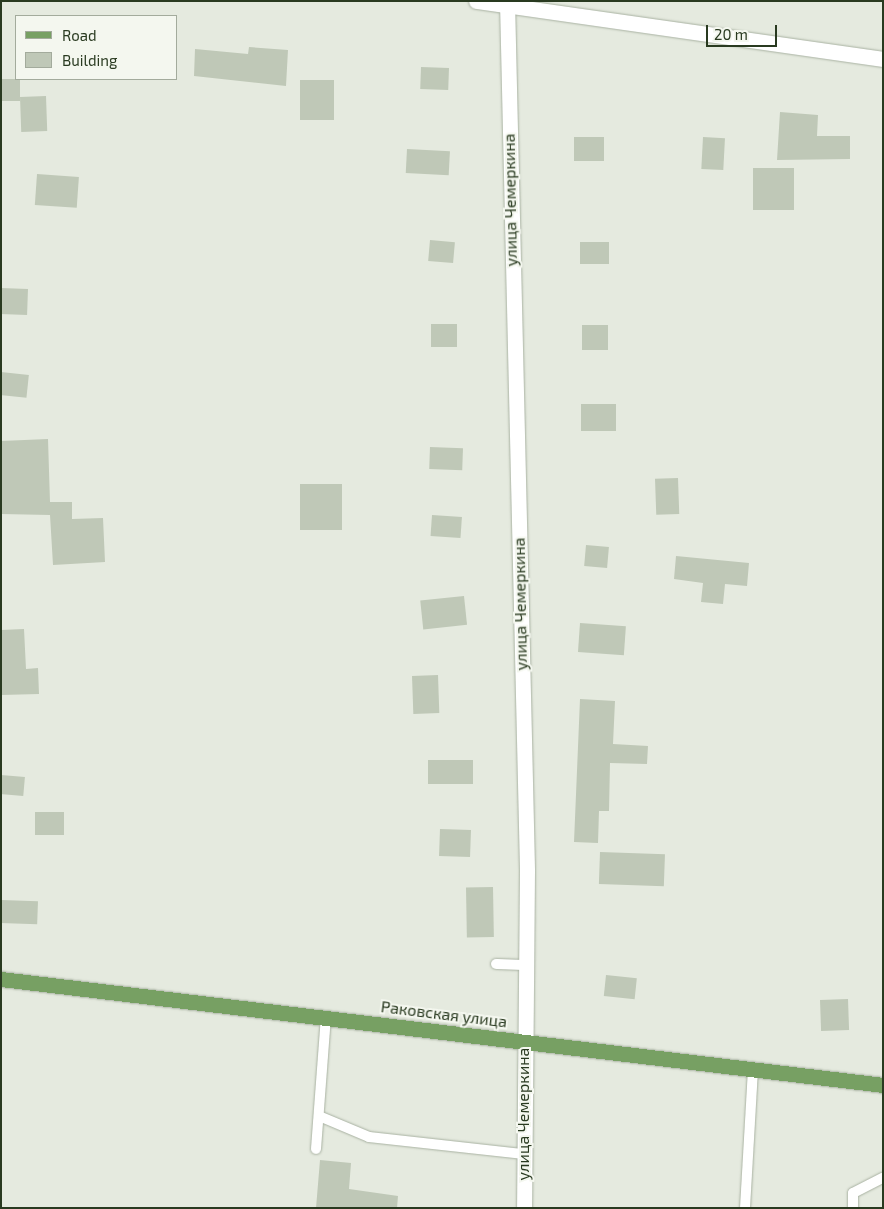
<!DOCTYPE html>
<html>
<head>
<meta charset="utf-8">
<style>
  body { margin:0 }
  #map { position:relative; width:884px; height:1209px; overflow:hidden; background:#e5eadf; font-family:"Exo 2",sans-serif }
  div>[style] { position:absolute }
  .building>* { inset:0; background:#bfc8b7; transform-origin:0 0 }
  .roads { filter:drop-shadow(0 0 1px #a9b2a2) drop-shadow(0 0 1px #a9b2a2) }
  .service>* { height:10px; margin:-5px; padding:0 5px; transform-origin:5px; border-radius:5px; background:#fff }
  .minor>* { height:15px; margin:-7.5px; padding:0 7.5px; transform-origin:7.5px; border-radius:7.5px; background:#fff }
  .primary>* { height:15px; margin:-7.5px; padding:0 7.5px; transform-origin:7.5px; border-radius:7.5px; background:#77a063 }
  span { translate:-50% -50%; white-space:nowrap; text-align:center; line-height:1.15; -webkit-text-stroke:4px #f4f7ef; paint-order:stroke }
  .street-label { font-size:16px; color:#293a20 }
  .frame { position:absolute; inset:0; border:2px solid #293a20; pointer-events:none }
  .legend { position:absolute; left:15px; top:15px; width:162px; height:65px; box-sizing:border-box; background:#f4f7ef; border:1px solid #a3ab9c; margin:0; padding:6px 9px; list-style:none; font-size:15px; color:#293a20 }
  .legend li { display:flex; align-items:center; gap:10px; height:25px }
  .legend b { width:25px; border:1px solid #a3ab9c }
  .scale { position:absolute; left:706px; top:25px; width:71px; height:22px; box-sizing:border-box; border:2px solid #293a20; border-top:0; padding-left:6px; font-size:15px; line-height:18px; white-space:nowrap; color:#293a20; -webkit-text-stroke:4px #f4f7ef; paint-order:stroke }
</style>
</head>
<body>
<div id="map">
  <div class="building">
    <div style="clip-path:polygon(249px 47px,288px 50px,286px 86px,194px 76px,195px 49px,248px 54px)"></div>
    <div style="left:421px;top:67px;width:28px;height:22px;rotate:2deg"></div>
    <div style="left:1px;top:79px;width:19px;height:22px"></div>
    <div style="left:300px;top:80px;width:34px;height:40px"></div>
    <div style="left:46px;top:96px;width:35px;height:26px;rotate:88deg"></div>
    <div style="clip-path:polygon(780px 112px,818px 115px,817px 136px,850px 136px,850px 159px,777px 160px)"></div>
    <div style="left:574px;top:137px;width:30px;height:24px"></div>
    <div style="left:703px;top:137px;width:22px;height:32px;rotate:3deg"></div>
    <div style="left:407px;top:149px;width:43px;height:24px;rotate:3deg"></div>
    <div style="left:753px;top:168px;width:41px;height:42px"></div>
    <div style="left:37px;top:174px;width:42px;height:31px;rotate:4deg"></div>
    <div style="left:430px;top:240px;width:25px;height:21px;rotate:5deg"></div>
    <div style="left:580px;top:242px;width:29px;height:22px"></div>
    <div style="left:1px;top:288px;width:27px;height:26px;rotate:2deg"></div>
    <div style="left:431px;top:324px;width:26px;height:23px"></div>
    <div style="left:582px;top:325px;width:26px;height:25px"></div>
    <div style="left:1px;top:372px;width:28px;height:23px;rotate:6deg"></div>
    <div style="left:581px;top:404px;width:35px;height:27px"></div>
    <div style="clip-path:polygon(48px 439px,50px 502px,72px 502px,72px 519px,103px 518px,105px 562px,53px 565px,50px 515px,1px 514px,1px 441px)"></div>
    <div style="left:430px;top:447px;width:33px;height:22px;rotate:2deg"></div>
    <div style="left:678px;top:478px;width:36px;height:23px;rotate:88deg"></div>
    <div style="left:300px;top:484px;width:42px;height:46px"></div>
    <div style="left:432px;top:515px;width:30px;height:21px;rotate:4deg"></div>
    <div style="left:586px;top:545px;width:23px;height:21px;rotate:5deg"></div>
    <div style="clip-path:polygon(676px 556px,749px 563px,747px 586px,725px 584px,723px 604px,701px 602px,703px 583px,674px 579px)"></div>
    <div style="left:464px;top:596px;width:29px;height:44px;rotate:84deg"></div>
    <div style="left:580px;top:623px;width:46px;height:29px;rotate:4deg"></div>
    <div style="clip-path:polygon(24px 629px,26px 669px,38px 668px,39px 694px,1px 695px,1px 630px)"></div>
    <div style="left:438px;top:675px;width:38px;height:26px;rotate:88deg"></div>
    <div style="clip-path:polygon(580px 699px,615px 701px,613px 744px,648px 746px,647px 764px,610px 763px,609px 811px,599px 811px,598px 843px,574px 842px)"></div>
    <div style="left:473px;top:760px;width:24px;height:45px;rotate:90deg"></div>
    <div style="left:1px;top:775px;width:24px;height:19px;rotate:5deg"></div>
    <div style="left:35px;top:812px;width:29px;height:23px"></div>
    <div style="left:440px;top:829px;width:31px;height:27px;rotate:2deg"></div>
    <div style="left:600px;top:852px;width:65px;height:32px;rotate:2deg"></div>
    <div style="left:493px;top:887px;width:50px;height:27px;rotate:89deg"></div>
    <div style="left:1px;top:900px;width:37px;height:23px;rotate:2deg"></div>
    <div style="left:606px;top:975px;width:31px;height:21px;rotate:6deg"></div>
    <div style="left:848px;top:999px;width:31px;height:28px;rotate:88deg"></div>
    <div style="clip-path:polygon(320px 1160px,351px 1163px,349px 1189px,398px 1196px,397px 1208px,316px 1208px)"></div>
  </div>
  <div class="roads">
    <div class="service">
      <div style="left:496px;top:964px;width:29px;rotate:2deg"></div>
      <div style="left:319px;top:1116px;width:54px;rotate:22.8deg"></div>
      <div style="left:369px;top:1137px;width:156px;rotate:6.3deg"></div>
      <div style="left:316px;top:1149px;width:132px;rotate:-85.7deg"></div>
      <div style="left:745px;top:1208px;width:139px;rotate:-86.7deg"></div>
      <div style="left:853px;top:1208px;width:15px;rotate:-90deg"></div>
      <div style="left:853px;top:1193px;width:34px;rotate:-27deg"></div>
    </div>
    <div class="minor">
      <div style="left:476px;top:1px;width:411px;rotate:8.1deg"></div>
      <div style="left:507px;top:1px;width:870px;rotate:88.68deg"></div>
      <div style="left:527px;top:871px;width:337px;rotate:90.5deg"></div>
    </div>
    <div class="primary">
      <div style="left:1px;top:979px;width:888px;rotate:6.85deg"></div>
    </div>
  </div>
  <div class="street-label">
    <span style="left:510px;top:200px;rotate:-91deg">улица Чемеркина</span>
    <span style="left:520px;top:604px;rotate:-91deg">улица Чемеркина</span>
    <span style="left:444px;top:1014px;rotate:7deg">Раковская улица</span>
    <span style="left:523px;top:1114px;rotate:-90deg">улица Чемеркина</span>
  </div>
  <div class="frame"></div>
  <ul class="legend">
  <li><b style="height:6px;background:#77a063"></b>Road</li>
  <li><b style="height:14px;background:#bfc8b7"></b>Building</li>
  </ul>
  <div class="scale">20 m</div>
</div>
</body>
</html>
